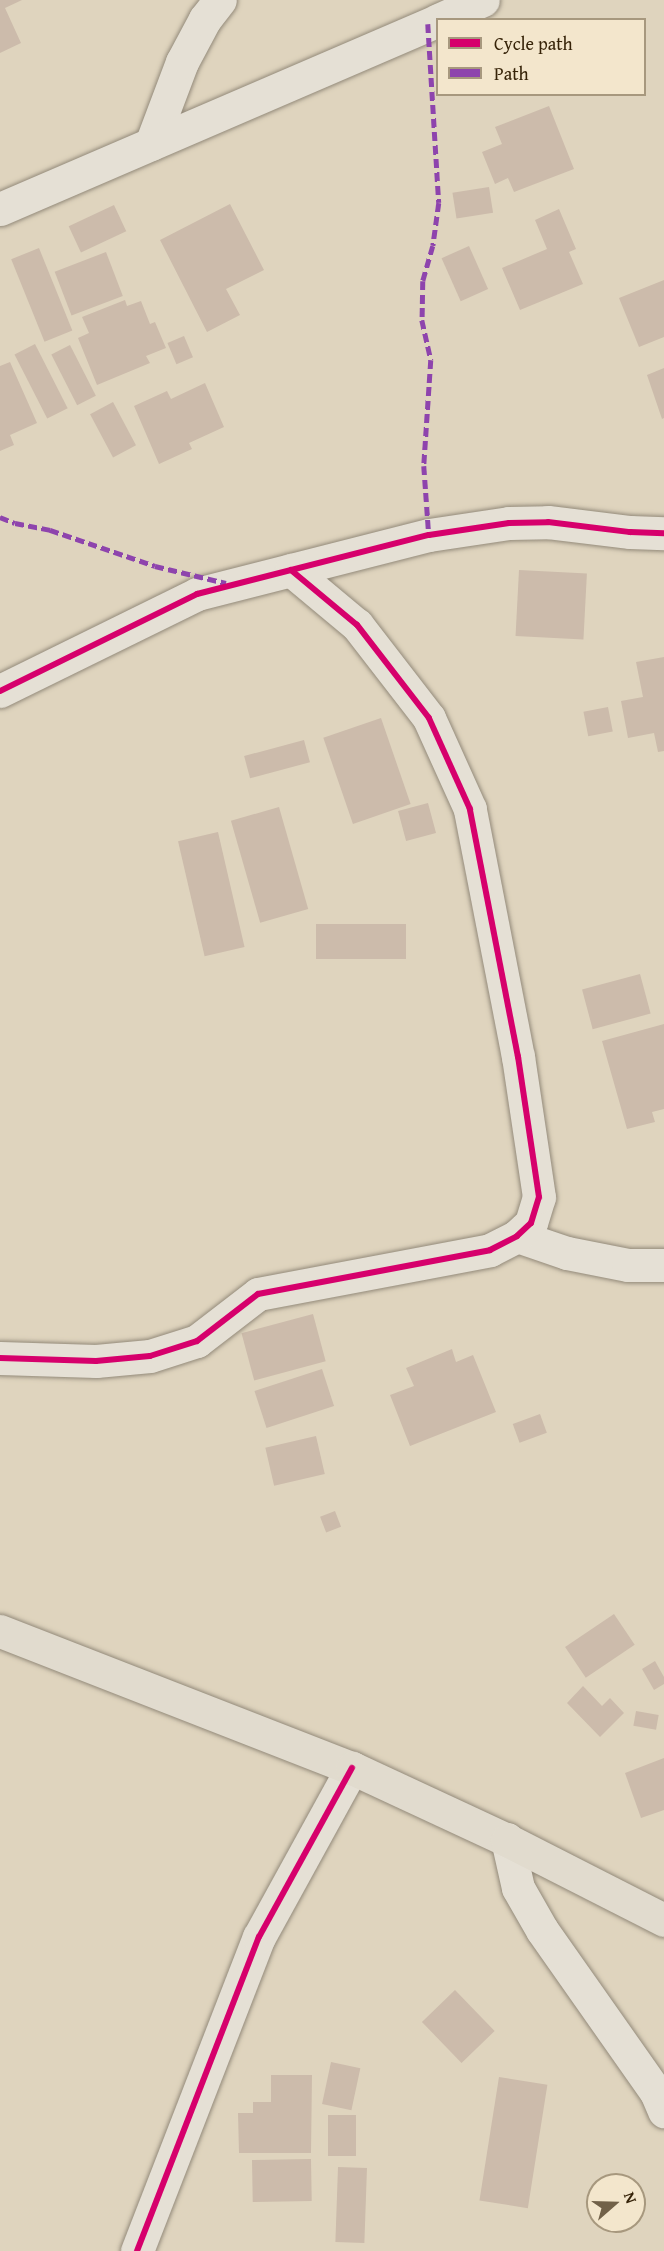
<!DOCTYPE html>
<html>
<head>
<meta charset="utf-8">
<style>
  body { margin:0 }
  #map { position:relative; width:664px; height:2251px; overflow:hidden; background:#dfd4be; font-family:"Gentium Book Plus",serif }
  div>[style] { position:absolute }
  .building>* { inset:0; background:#ccbbab; transform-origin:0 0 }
  .roads { filter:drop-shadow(0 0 2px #938a7a) drop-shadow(0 0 2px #938a7a) }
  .minor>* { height:33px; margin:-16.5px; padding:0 16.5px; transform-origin:16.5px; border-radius:16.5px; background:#e5e0d5 }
  .major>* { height:33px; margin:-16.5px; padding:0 16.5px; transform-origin:16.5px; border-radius:16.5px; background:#e1dbce }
  .quiet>* { height:4.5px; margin-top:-2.25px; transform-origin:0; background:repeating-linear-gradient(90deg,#8e44ad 0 9px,transparent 0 13.5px) }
  .cycleway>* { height:6px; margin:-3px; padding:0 3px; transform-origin:3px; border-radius:3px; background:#d6006c }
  span { translate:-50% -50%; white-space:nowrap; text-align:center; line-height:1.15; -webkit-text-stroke:4.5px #f3e6cc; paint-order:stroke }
  .legend { position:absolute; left:436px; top:18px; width:210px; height:78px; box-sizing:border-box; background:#f3e6cc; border:2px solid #a7987e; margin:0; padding:8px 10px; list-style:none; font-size:18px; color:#362308 }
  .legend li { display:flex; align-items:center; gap:12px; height:30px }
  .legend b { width:30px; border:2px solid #a7987e }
  .north { position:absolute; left:586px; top:2173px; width:60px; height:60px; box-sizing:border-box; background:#f3e6cc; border:2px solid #a7987e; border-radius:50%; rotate:70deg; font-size:16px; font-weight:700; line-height:24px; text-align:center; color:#362308 }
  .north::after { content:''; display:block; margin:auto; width:21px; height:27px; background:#716148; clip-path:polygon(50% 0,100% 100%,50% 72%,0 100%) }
</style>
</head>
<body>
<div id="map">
  <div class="building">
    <div style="clip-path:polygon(0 0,22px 0,5px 8px,21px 43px,0 53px)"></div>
    <div style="clip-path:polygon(549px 106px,574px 169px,514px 192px,508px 178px,495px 184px,482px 152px,502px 144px,495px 127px)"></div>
    <div style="left:489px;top:187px;width:26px;height:37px;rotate:81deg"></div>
    <div style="clip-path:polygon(230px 204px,264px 270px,226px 289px,240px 315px,207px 332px,160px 240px)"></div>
    <div style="left:114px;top:205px;width:29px;height:50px;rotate:65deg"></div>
    <div style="clip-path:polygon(559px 209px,576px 249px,569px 252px,583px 284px,520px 310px,502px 268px,547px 249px,535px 220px)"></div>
    <div style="left:469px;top:246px;width:47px;height:30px;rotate:66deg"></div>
    <div style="left:39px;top:248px;width:89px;height:30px;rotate:68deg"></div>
    <div style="left:106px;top:252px;width:47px;height:55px;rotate:69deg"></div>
    <div style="clip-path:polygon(664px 280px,664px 337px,639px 347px,619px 298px)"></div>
    <div style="clip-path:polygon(125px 300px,127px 306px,141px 301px,150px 324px,155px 322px,166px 348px,146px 356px,150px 363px,97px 385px,78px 338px,89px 333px,82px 317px)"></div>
    <div style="left:184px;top:336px;width:23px;height:18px;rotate:67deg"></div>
    <div style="left:35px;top:344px;width:72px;height:23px;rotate:63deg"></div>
    <div style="left:70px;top:345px;width:57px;height:21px;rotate:63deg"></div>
    <div style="clip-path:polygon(10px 362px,37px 423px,10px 435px,14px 445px,0 451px,0 366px)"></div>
    <div style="clip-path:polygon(664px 368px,664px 418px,662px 419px,647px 375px)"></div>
    <div style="clip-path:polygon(205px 383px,224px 427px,189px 443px,192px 449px,159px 464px,134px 406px,167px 391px,171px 399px)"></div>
    <div style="left:113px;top:402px;width:49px;height:26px;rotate:62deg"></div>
    <div style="left:519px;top:570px;width:68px;height:66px;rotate:3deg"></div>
    <div style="clip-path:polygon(664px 657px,664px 751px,658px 752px,654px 733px,628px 738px,621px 701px,643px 697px,636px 662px)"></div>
    <div style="left:608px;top:707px;width:25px;height:25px;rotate:79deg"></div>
    <div style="left:381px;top:718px;width:91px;height:61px;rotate:71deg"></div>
    <div style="left:304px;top:740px;width:23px;height:62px;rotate:75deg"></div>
    <div style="left:428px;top:803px;width:31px;height:31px;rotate:75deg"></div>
    <div style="left:279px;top:807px;width:106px;height:50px;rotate:74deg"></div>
    <div style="left:218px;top:832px;width:118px;height:41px;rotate:77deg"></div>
    <div style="left:406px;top:924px;width:35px;height:90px;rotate:90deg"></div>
    <div style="left:640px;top:974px;width:41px;height:60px;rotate:75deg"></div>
    <div style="clip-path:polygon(664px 1024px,664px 1109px,652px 1112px,655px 1122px,627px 1129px,602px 1041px)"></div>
    <div style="left:313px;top:1314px;width:49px;height:74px;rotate:75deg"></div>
    <div style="clip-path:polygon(452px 1349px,456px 1362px,473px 1355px,496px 1412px,410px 1446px,390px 1395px,414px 1386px,406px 1368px)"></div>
    <div style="left:322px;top:1369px;width:39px;height:71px;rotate:72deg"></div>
    <div style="left:540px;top:1414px;width:20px;height:29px;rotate:70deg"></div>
    <div style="left:316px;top:1436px;width:39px;height:52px;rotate:77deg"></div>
    <div style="left:335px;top:1511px;width:17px;height:16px;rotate:69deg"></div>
    <div style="left:614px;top:1614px;width:37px;height:59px;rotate:56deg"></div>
    <div style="clip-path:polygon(655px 1661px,664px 1677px,664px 1684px,654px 1690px,642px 1669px)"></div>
    <div style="clip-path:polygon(583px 1686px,602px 1706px,610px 1698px,624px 1713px,600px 1737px,567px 1703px)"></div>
    <div style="left:636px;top:1711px;width:23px;height:15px;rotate:10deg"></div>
    <div style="clip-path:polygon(664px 1758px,664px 1810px,641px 1818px,625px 1773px)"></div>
    <div style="left:455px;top:1990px;width:57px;height:46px;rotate:46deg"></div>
    <div style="left:331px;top:2062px;width:30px;height:43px;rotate:12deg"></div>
    <div style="clip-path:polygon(271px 2075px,312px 2075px,311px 2153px,239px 2153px,238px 2113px,253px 2113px,253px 2102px,271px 2102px)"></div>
    <div style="left:499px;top:2077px;width:49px;height:125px;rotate:9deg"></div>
    <div style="left:328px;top:2115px;width:28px;height:41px"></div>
    <div style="left:311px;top:2159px;width:42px;height:59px;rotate:89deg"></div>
    <div style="left:338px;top:2167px;width:29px;height:75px;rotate:2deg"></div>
  </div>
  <div class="roads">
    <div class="minor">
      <div style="left:438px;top:20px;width:49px;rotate:-24deg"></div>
      <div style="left:151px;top:144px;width:88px;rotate:-69.3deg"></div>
      <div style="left:182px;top:62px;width:49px;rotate:-61.9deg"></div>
      <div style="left:205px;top:19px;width:24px;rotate:-52deg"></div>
      <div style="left:0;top:209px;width:477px;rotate:-23.3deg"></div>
      <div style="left:0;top:691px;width:220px;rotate:-26.2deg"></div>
      <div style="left:197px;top:594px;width:239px;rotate:-14.3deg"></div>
      <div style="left:429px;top:535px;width:81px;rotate:-8.5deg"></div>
      <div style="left:509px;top:523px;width:39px;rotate:-1deg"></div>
      <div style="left:548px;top:522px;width:83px;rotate:7deg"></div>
      <div style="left:630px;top:532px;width:34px;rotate:2deg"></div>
      <div style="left:517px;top:1236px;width:53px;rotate:18.8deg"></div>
      <div style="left:567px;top:1253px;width:62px;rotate:11.1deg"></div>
      <div style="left:628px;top:1265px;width:36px"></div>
      <div style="left:0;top:1358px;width:96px;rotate:1.8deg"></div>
      <div style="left:96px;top:1361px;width:54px;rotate:-5.3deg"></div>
      <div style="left:150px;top:1356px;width:49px;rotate:-17.7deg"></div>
      <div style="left:197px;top:1341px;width:77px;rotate:-37.6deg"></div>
      <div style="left:258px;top:1294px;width:236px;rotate:-10.7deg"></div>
      <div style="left:490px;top:1250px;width:30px;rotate:-27deg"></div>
      <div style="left:517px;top:1236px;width:19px;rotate:-43deg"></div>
      <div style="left:531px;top:1223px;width:27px;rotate:-73deg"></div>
      <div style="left:539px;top:1197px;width:142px;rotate:-98.5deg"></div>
      <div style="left:518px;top:1057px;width:253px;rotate:-101deg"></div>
      <div style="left:470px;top:809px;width:100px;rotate:-114.3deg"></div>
      <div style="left:429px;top:718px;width:118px;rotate:-127.7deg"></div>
      <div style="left:357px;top:625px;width:86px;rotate:-140.2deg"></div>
      <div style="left:507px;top:1839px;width:50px;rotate:77.3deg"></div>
      <div style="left:518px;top:1888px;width:48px;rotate:60.3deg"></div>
      <div style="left:542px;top:1930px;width:198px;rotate:54.9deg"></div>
      <div style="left:656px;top:2092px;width:21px;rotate:67deg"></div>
      <div style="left:137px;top:2251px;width:337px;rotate:-68.8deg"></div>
      <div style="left:259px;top:1937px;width:193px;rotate:-61.2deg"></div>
    </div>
    <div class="major">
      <div style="left:0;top:1631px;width:378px;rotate:21.3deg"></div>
      <div style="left:352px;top:1768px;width:171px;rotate:24.9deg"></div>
      <div style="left:507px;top:1840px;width:176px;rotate:27deg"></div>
    </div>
  </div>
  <div class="quiet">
    <div style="left:428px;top:24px;width:179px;rotate:86.5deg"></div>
    <div style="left:439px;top:203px;width:43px;rotate:97.9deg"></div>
    <div style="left:433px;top:246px;width:36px;rotate:106deg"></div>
    <div style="left:423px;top:281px;width:39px;rotate:91deg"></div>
    <div style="left:422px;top:320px;width:41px;rotate:77.3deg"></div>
    <div style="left:431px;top:360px;width:106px;rotate:93.8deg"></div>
    <div style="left:424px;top:466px;width:69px;rotate:85.9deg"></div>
    <div style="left:0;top:517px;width:16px;rotate:22deg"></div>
    <div style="left:15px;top:523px;width:36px;rotate:11deg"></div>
    <div style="left:50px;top:530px;width:111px;rotate:18.9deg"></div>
    <div style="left:155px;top:566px;width:73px;rotate:13.5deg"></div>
  </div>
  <div class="cycleway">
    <div style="left:0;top:691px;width:220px;rotate:-26.2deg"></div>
    <div style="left:197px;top:594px;width:239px;rotate:-14.3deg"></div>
    <div style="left:429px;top:535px;width:81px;rotate:-8.5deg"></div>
    <div style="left:509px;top:523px;width:39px;rotate:-1deg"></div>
    <div style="left:548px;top:522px;width:83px;rotate:7deg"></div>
    <div style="left:630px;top:532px;width:34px;rotate:2deg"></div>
    <div style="left:0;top:1358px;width:96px;rotate:1.8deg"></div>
    <div style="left:96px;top:1361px;width:54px;rotate:-5.3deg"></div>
    <div style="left:150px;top:1356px;width:49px;rotate:-17.7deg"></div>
    <div style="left:197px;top:1341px;width:77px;rotate:-37.6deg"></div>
    <div style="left:258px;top:1294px;width:236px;rotate:-10.7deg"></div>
    <div style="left:490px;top:1250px;width:30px;rotate:-27deg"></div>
    <div style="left:517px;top:1236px;width:19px;rotate:-43deg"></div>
    <div style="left:531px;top:1223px;width:27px;rotate:-73deg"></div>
    <div style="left:539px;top:1197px;width:142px;rotate:-98.5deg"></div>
    <div style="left:518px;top:1057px;width:253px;rotate:-101deg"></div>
    <div style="left:470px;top:809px;width:100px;rotate:-114.3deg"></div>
    <div style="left:429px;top:718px;width:118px;rotate:-127.7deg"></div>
    <div style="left:357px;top:625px;width:86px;rotate:-140.2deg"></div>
    <div style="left:137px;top:2251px;width:337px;rotate:-68.8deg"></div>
    <div style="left:259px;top:1937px;width:193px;rotate:-61.2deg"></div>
  </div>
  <ul class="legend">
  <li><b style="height:8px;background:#d6006c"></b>Cycle path</li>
  <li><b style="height:8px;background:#8e44ad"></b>Path</li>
  </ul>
  <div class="north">N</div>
</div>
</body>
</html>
